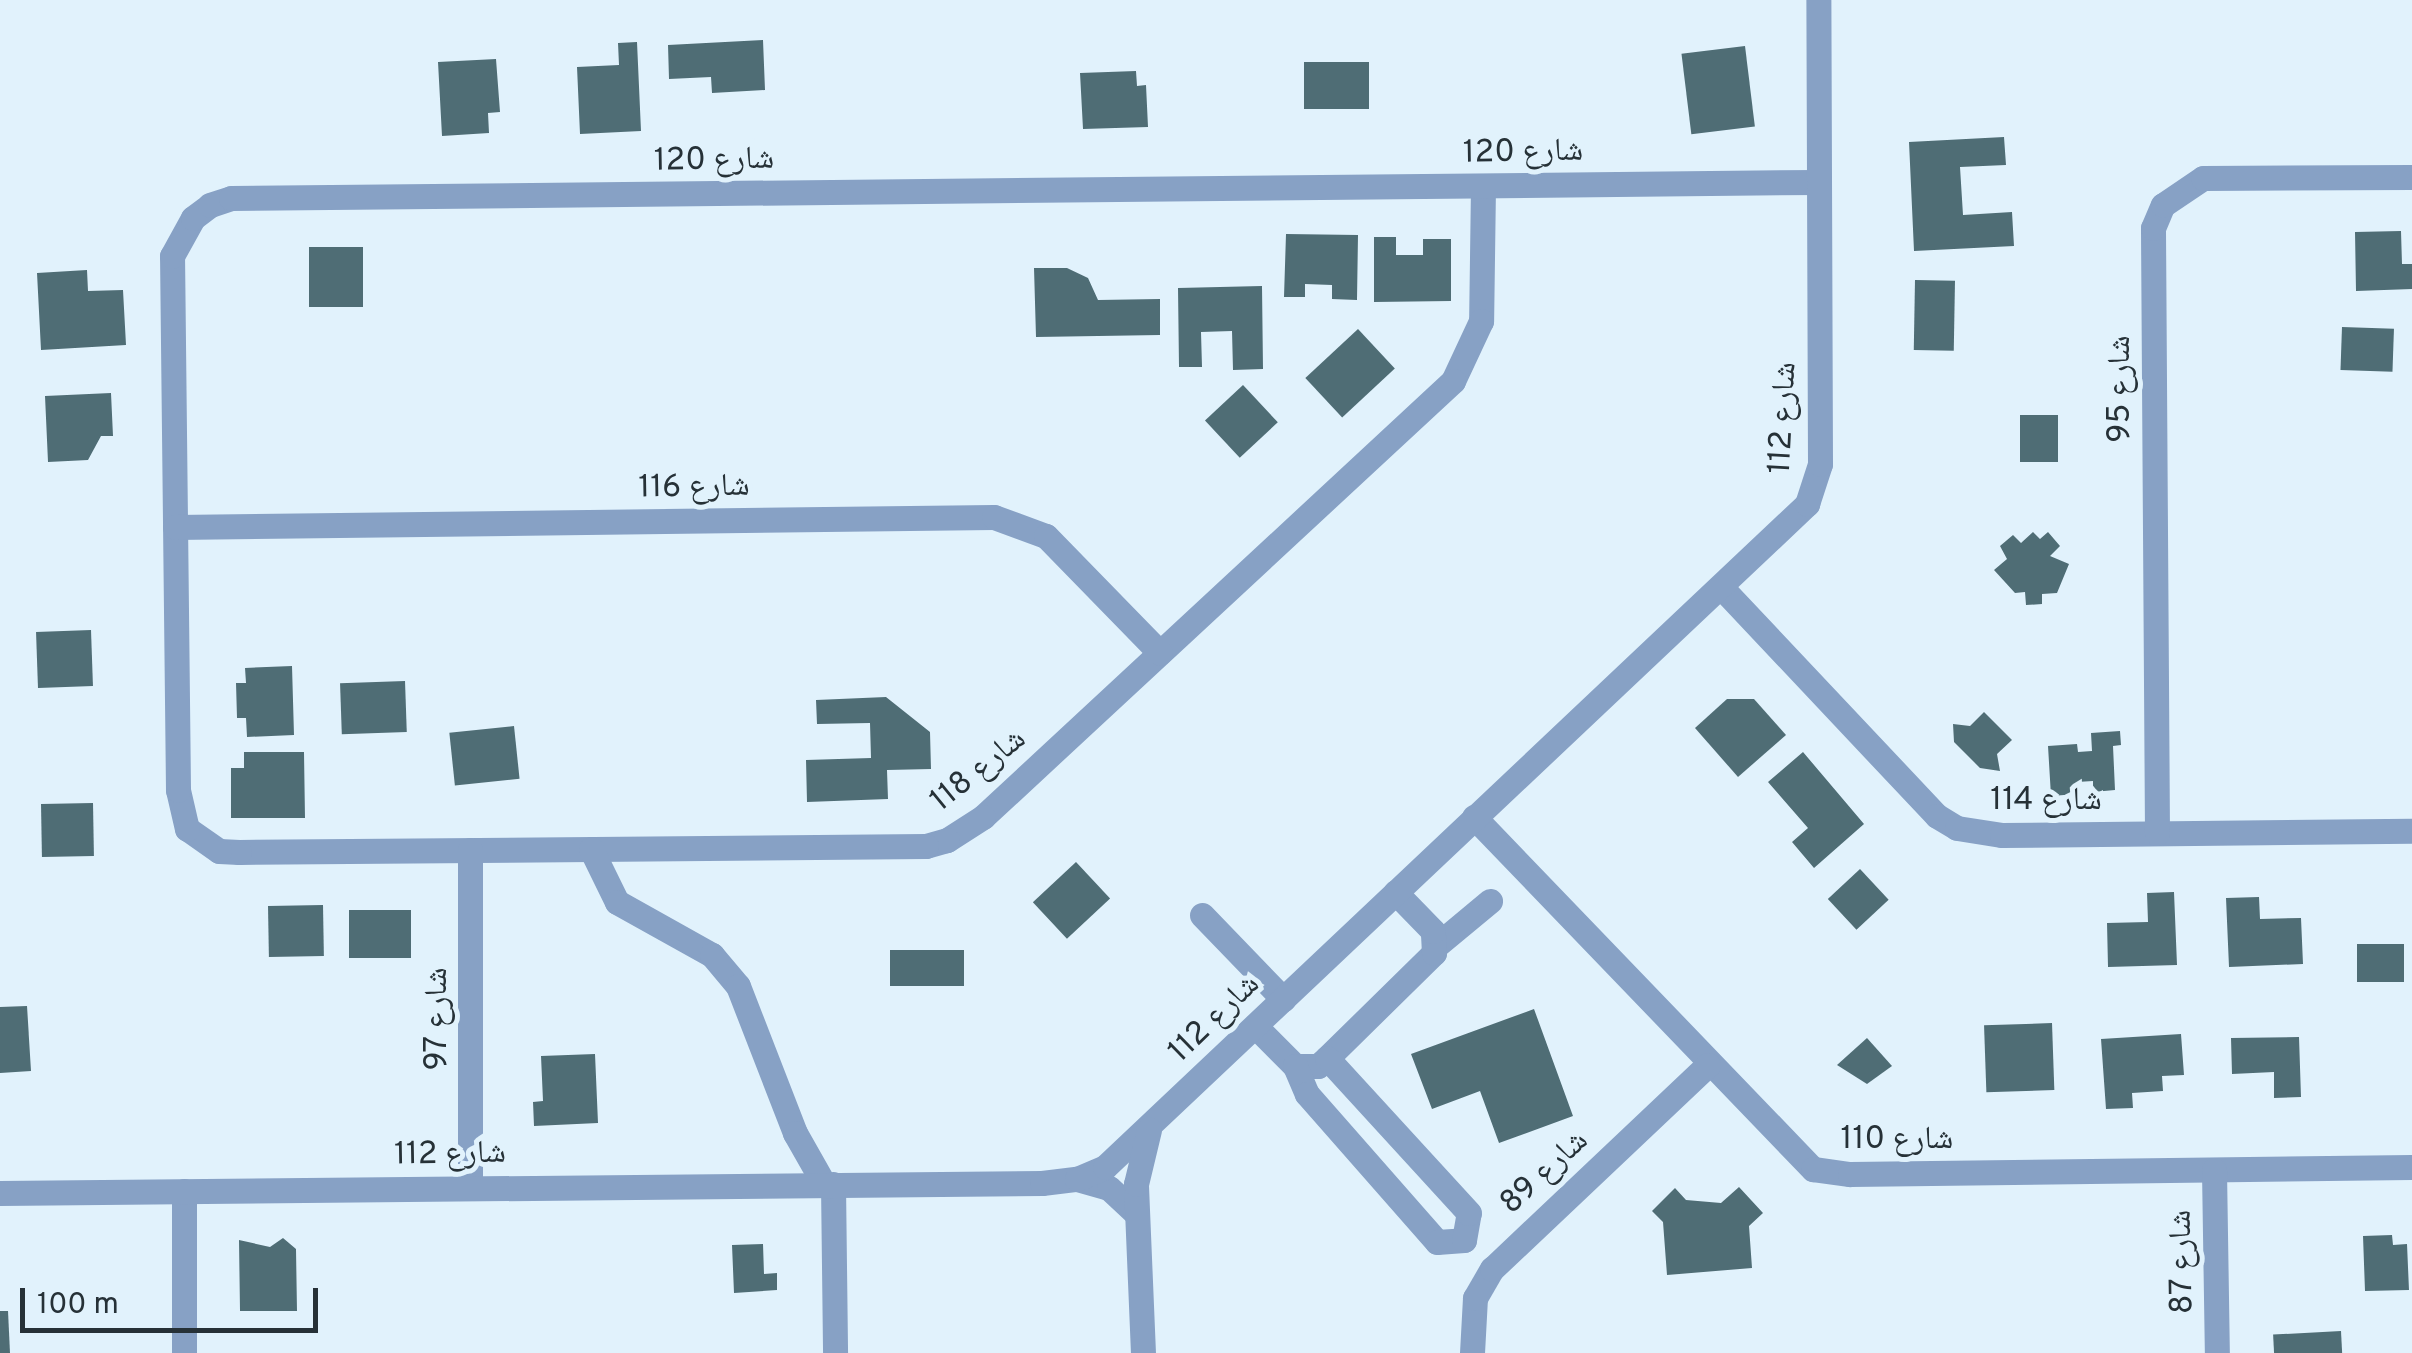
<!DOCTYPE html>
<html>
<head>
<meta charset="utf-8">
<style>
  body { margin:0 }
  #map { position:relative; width:2412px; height:1353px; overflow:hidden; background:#e1f2fc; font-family:Overpass,"Noto Naskh Arabic",sans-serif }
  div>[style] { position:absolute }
  .building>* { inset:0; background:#4f6d75; transform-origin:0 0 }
  .minor>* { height:25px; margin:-12.5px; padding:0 12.5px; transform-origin:12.5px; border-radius:12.5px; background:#87a1c5 }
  span { translate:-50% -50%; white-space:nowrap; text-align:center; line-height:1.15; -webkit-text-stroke:10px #e1f2fc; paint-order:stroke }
  .street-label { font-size:32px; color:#263137 }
  .scale { position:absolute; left:20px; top:1288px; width:298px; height:45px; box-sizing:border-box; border:5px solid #263137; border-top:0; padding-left:12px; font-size:30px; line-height:35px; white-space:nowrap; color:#263137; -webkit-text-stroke:8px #e1f2fc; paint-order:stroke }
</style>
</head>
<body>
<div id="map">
  <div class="building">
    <div style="clip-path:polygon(763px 40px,765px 90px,712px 93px,711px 77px,669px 79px,668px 45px)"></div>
    <div style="clip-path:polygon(637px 42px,641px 131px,580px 134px,577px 67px,619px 65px,618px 43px)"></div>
    <div style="left:1745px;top:46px;width:81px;height:64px;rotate:83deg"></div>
    <div style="clip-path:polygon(496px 59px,500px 112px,488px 113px,489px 133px,442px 136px,438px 62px)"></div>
    <div style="left:1304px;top:62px;width:65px;height:47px"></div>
    <div style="clip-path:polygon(1136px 71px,1137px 86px,1146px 85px,1148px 127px,1083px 129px,1080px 73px)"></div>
    <div style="clip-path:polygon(2004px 137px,2006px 165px,1960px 167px,1963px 215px,2012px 212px,2014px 246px,1914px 251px,1909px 142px)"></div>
    <div style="clip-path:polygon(2401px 231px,2402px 264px,2412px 264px,2412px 289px,2356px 291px,2355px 232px)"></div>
    <div style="clip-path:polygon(1286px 234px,1358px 235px,1357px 300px,1332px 299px,1332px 285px,1305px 284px,1305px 297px,1284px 297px)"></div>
    <div style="clip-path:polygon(1374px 237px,1396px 237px,1396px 255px,1423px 255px,1423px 239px,1451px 239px,1451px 301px,1374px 302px)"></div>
    <div style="left:309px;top:247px;width:54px;height:60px"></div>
    <div style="clip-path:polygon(1034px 268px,1067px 268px,1088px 278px,1098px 300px,1160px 299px,1160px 335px,1036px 337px)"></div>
    <div style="clip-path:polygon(87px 270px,88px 291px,123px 290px,126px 345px,41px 350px,37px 273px)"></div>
    <div style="left:1915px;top:280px;width:40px;height:70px;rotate:1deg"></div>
    <div style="clip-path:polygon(1262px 286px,1263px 369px,1233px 370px,1232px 331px,1201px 332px,1202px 367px,1179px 367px,1178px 288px)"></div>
    <div style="left:2342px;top:327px;width:52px;height:43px;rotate:2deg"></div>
    <div style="left:1358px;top:329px;width:54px;height:72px;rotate:47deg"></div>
    <div style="left:1243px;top:385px;width:51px;height:52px;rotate:47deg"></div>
    <div style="clip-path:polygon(111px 393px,113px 436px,101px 436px,88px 460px,48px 462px,45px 396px)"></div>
    <div style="left:2020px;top:415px;width:38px;height:47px"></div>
    <div style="clip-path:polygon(2033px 532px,2040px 539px,2048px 532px,2060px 546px,2050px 556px,2069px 564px,2057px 593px,2042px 594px,2042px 604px,2026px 605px,2025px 592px,2015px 593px,1994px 570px,2007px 559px,2000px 546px,2013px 535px,2021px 543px)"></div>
    <div style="left:91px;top:630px;width:56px;height:55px;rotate:88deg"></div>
    <div style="clip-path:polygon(292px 666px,294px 735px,247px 737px,246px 718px,237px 718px,236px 683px,246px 683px,245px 668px)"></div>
    <div style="left:405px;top:681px;width:51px;height:65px;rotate:88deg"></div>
    <div style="clip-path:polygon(886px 697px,930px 732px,931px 769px,887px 770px,888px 799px,807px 802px,806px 760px,871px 758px,870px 723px,817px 724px,816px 700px)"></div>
    <div style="clip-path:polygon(1727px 699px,1754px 699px,1786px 735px,1738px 777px,1695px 728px)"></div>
    <div style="clip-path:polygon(1984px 712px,2012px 740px,1997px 754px,2000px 771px,1980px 768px,1954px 742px,1953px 724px,1970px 726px)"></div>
    <div style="left:514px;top:726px;width:53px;height:65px;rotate:84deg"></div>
    <div style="clip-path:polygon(2120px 731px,2121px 745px,2113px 746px,2115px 790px,2093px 792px,2093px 781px,2077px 782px,2077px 794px,2051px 796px,2048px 746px,2077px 744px,2078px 752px,2092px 751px,2091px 733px)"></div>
    <div style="clip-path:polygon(244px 752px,304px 752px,305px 818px,231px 818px,231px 768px,244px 768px)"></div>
    <div style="clip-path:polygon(1803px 752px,1864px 824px,1814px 868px,1792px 842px,1808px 828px,1768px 782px)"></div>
    <div style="left:93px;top:803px;width:53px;height:52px;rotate:89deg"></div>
    <div style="left:1076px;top:862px;width:50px;height:59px;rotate:47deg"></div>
    <div style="left:1860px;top:869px;width:42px;height:44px;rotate:47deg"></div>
    <div style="clip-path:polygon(2174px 892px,2177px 965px,2108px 967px,2107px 923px,2148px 922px,2147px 893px)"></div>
    <div style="clip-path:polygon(2259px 897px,2260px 919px,2301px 918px,2303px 964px,2229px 967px,2226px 898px)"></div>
    <div style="left:323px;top:905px;width:51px;height:55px;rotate:89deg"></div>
    <div style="left:349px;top:910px;width:62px;height:48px"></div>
    <div style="left:2357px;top:944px;width:47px;height:38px"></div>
    <div style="left:964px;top:950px;width:36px;height:74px;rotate:90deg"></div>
    <div style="clip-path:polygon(27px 1006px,31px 1071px,0 1073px,0 1007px)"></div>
    <div style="clip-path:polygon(1534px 1009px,1573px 1116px,1499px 1143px,1480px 1091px,1432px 1109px,1411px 1054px)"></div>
    <div style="left:2052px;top:1023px;width:67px;height:68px;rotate:88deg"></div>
    <div style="clip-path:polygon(2181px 1034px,2184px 1075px,2162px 1076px,2163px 1091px,2132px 1093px,2133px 1108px,2106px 1109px,2101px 1039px)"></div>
    <div style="clip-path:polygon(2299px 1037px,2301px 1097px,2274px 1098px,2274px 1072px,2232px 1074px,2231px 1038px)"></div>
    <div style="clip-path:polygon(1867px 1038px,1892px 1066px,1867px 1084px,1837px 1065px)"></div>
    <div style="clip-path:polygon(595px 1054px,598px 1123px,534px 1126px,533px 1102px,543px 1101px,541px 1056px)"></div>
    <div style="clip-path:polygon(1739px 1187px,1763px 1213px,1749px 1226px,1752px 1268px,1667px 1275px,1663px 1222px,1652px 1211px,1675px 1188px,1686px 1200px,1721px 1203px)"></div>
    <div style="clip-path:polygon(2392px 1235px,2393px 1245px,2407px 1244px,2409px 1290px,2365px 1291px,2363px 1236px)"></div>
    <div style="clip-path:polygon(283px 1238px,296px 1249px,297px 1311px,240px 1311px,239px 1240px,270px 1247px)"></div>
    <div style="clip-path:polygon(763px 1244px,764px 1274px,777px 1273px,777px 1290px,734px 1293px,732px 1245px)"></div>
    <div style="clip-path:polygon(0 1311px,8px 1311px,10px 1353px,0 1353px)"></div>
    <div style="left:2341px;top:1331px;width:22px;height:68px;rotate:87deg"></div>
  </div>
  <div class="minor">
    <div style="left:1483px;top:186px;width:135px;rotate:90.8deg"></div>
    <div style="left:1481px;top:321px;width:66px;rotate:115deg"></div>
    <div style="left:1453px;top:381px;width:641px;rotate:137.15deg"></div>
    <div style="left:983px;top:817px;width:43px;rotate:147.4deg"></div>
    <div style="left:947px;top:840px;width:22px;rotate:164deg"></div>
    <div style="left:926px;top:846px;width:687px;rotate:179.5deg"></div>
    <div style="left:239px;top:852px;width:20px;rotate:-177deg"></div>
    <div style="left:219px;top:851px;width:39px;rotate:-145deg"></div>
    <div style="left:187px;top:829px;width:40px;rotate:-103deg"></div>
    <div style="left:178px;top:790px;width:534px;rotate:-90.64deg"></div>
    <div style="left:172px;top:256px;width:43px;rotate:-61.1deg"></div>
    <div style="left:193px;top:218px;width:21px;rotate:-37deg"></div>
    <div style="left:210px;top:205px;width:22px;rotate:-18deg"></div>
    <div style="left:231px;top:198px;width:1588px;rotate:-0.58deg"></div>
    <div style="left:175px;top:527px;width:819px;rotate:-0.7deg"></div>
    <div style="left:994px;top:517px;width:55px;rotate:20.1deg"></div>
    <div style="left:1046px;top:536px;width:163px;rotate:45.7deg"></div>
    <div style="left:1722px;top:588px;width:313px;rotate:46.7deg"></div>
    <div style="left:1937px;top:816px;width:23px;rotate:31deg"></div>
    <div style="left:1957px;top:828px;width:46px;rotate:8.8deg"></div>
    <div style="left:2002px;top:835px;width:410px;rotate:-0.6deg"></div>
    <div style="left:1474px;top:817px;width:489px;rotate:46.1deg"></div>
    <div style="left:1813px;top:1169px;width:37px;rotate:8deg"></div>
    <div style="left:1850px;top:1174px;width:562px;rotate:-0.71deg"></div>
    <div style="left:2157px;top:833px;width:605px;rotate:-90.38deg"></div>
    <div style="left:2153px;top:228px;width:25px;rotate:-67deg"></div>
    <div style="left:2163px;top:205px;width:48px;rotate:-34deg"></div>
    <div style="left:2203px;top:178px;width:209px;rotate:-0.3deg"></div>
    <div style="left:591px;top:849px;width:59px;rotate:63.9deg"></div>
    <div style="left:617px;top:902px;width:109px;rotate:29.2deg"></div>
    <div style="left:712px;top:955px;width:40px;rotate:50deg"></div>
    <div style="left:738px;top:986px;width:158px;rotate:68.8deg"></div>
    <div style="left:795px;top:1133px;width:59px;rotate:60.4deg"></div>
    <div style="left:470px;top:850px;width:338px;rotate:90deg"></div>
    <div style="left:1202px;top:915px;width:117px;rotate:46deg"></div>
    <div style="left:1437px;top:945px;width:69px;rotate:-39.7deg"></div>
    <div style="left:1255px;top:1026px;width:57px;rotate:45deg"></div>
    <div style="left:1295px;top:1066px;width:23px"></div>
    <div style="left:1318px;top:1066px;width:12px;rotate:-42deg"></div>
    <div style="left:1327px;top:1058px;width:150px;rotate:-44.5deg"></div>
    <div style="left:1434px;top:953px;width:22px;rotate:-93deg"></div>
    <div style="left:1433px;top:931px;width:54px;rotate:-134.3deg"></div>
    <div style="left:1295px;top:1066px;width:30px;rotate:67deg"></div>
    <div style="left:1307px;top:1094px;width:197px;rotate:48.7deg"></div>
    <div style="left:1437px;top:1242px;width:27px;rotate:-4deg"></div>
    <div style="left:1464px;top:1240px;width:27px;rotate:-80deg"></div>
    <div style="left:1469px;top:1213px;width:210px;rotate:-132.5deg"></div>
    <div style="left:2214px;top:1170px;width:183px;rotate:89.1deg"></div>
    <div style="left:1077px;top:1179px;width:33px;rotate:16deg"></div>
    <div style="left:1109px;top:1188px;width:37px;rotate:43deg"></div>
    <div style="left:833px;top:1184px;width:169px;rotate:89.3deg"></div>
    <div style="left:184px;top:1191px;width:162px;rotate:90deg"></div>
    <div style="left:0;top:1193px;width:1042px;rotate:-0.55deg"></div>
    <div style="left:1042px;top:1183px;width:35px;rotate:-7deg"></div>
    <div style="left:1077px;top:1179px;width:30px;rotate:-23deg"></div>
    <div style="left:1105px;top:1167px;width:966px;rotate:-43.36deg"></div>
    <div style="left:1807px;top:504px;width:42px;rotate:-72deg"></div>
    <div style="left:1820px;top:464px;width:464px;rotate:-90.2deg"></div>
    <div style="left:1143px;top:1353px;width:169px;rotate:-92.4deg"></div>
    <div style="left:1136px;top:1184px;width:56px;rotate:-76.5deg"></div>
    <div style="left:1472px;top:1353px;width:55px;rotate:-86.9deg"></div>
    <div style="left:1475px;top:1298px;width:34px;rotate:-60deg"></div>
    <div style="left:1492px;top:1269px;width:297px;rotate:-43.4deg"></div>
  </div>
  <div class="street-label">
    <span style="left:1523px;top:153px;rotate:-1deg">شارع 120</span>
    <span style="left:714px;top:161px;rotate:-1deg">شارع 120</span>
    <span style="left:2121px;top:389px;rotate:-90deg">شارع 95</span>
    <span style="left:1784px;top:418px;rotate:-87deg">شارع 112</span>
    <span style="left:694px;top:488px;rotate:-1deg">شارع 116</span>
    <span style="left:979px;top:771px;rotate:-39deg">شارع 118</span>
    <span style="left:2046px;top:801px">شارع 114</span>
    <span style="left:438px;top:1019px;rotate:-90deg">شارع 97</span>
    <span style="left:1215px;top:1019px;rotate:-44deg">شارع 112</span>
    <span style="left:1897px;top:1140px">شارع 110</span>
    <span style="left:450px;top:1155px;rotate:-1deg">شارع 112</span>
    <span style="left:1545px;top:1173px;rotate:-43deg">شارع 89</span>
    <span style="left:2183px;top:1262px;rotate:-91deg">شارع 87</span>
  </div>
  <div class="scale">100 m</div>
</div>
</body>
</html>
